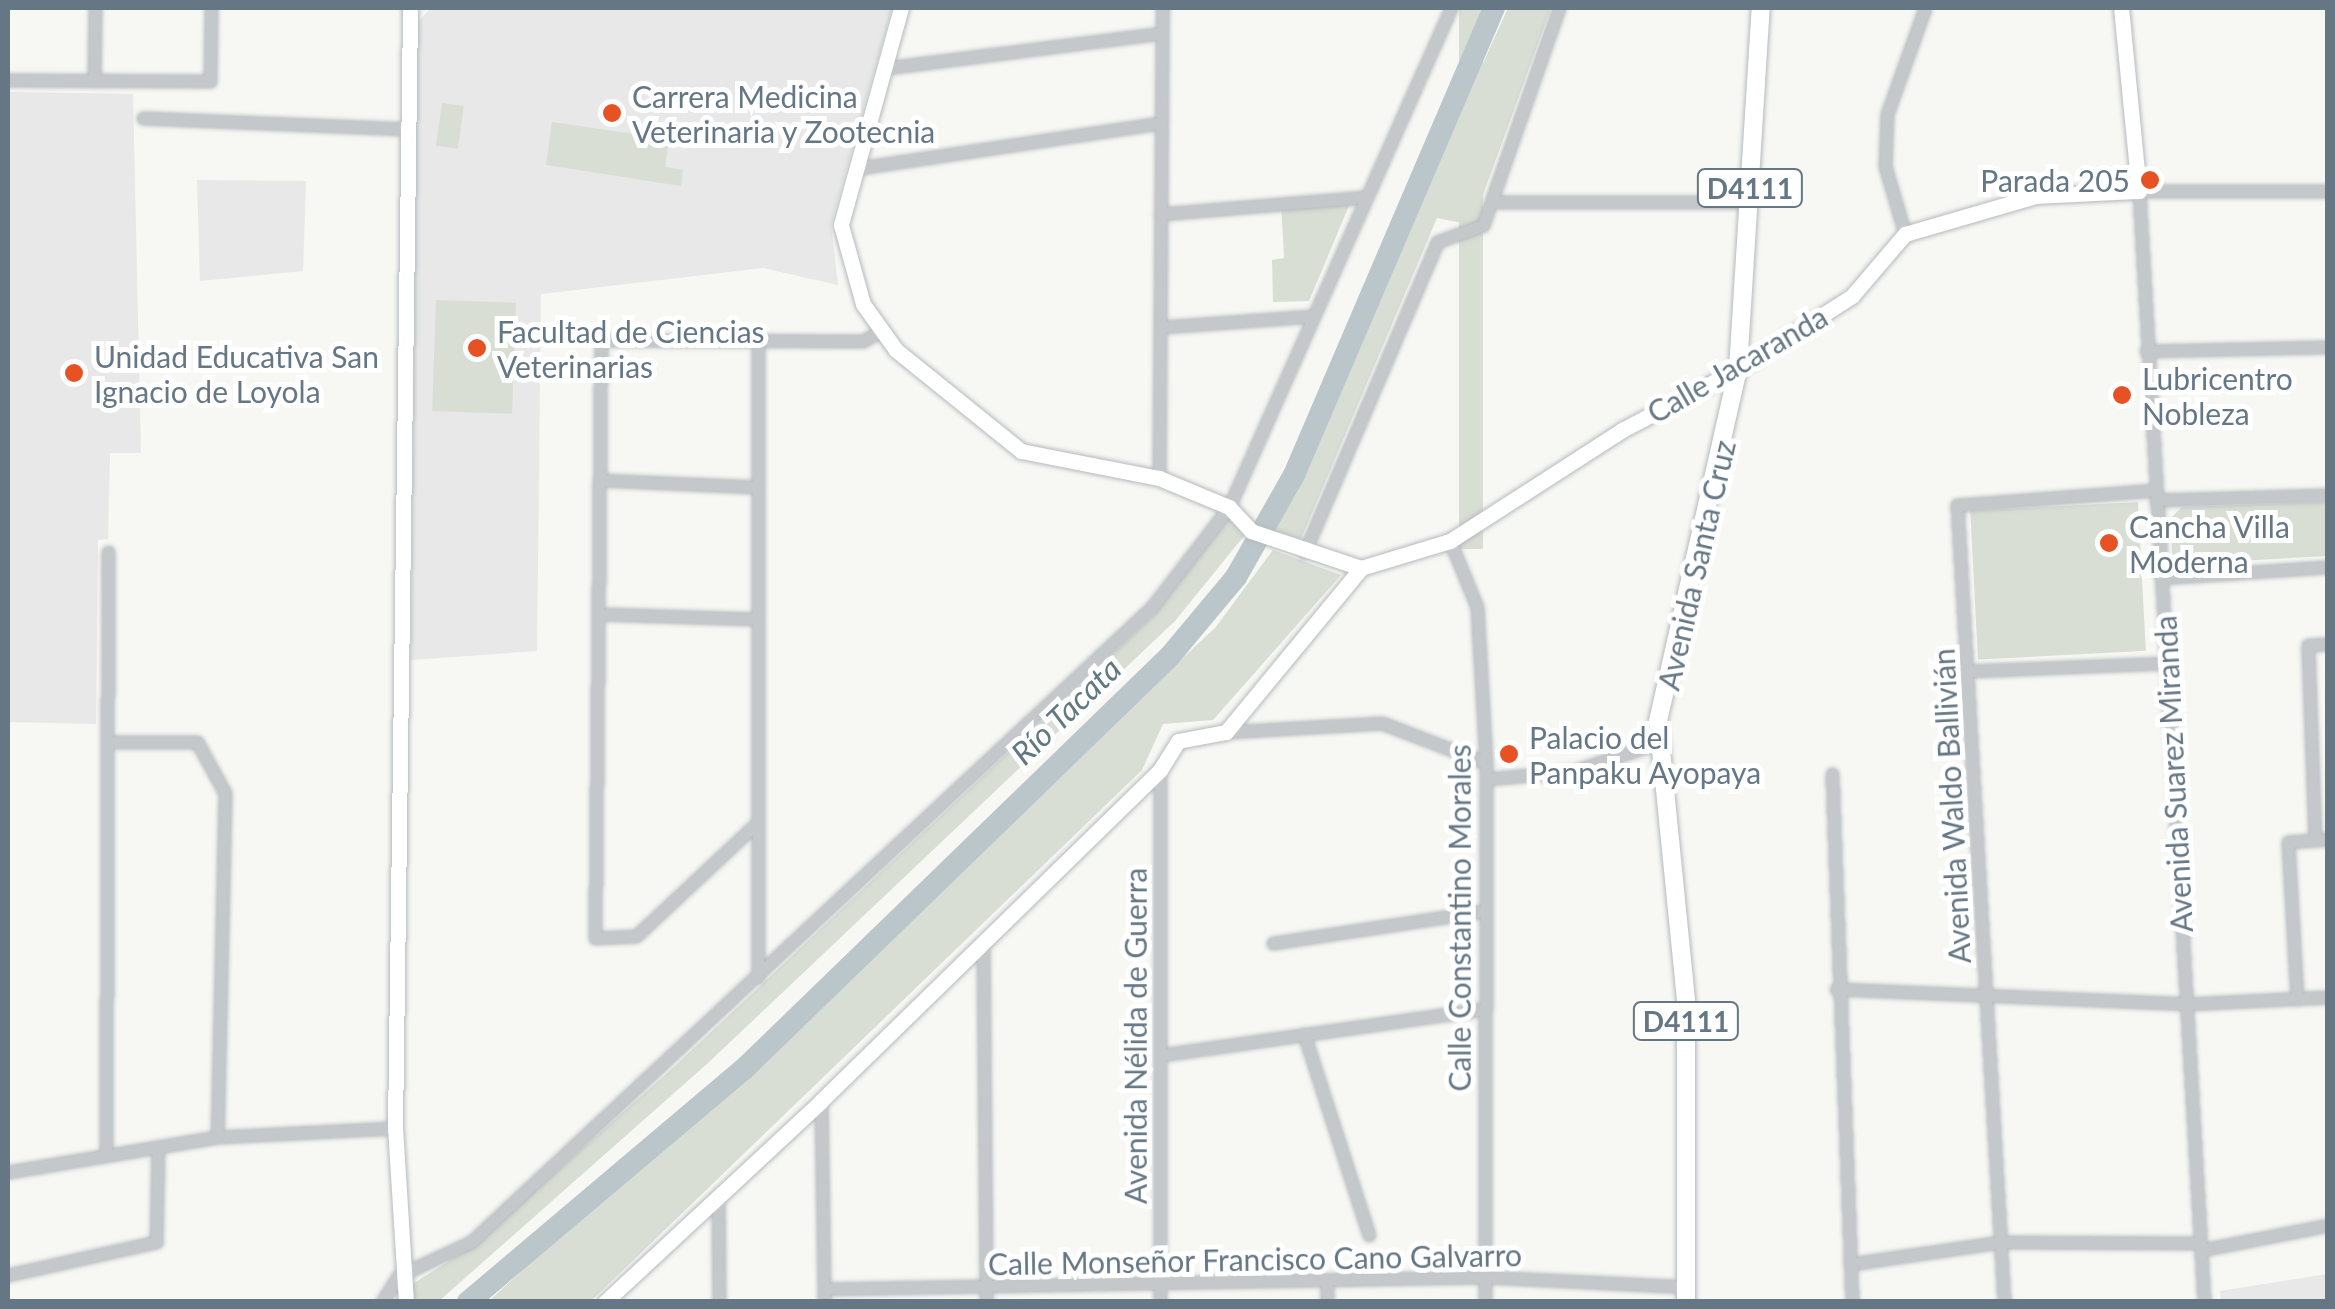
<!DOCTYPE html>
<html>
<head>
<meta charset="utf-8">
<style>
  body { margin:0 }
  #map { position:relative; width:2335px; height:1309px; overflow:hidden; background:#f7f7f3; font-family:Lato,sans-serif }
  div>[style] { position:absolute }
  .built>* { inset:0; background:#e7e8e7 }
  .green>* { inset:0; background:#d8ded4; transform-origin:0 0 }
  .river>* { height:22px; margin:-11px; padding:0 11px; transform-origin:11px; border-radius:11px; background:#bbc6ca }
  .roads { filter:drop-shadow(0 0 2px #b4babe) drop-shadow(0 0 2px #b4babe) }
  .street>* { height:11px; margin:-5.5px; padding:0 5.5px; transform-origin:5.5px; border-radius:5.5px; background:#c4c8cb }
  .secondary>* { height:15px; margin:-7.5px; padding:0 7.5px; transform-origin:7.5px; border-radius:7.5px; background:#fff }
  .primary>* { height:18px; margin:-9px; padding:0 9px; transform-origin:9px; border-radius:9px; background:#fff }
  .dots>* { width:28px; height:28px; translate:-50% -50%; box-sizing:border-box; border:5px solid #fff; border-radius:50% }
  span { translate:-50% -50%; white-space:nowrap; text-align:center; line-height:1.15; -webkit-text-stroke:10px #fff; paint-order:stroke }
  .shield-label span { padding:2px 8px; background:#fff; border:2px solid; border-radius:8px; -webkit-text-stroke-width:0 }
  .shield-label { font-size:28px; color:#657785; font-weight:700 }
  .poi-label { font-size:30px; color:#657785 }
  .left { translate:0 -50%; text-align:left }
  .right { translate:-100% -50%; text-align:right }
  .street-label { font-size:30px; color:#657785 }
  .water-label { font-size:32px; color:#617881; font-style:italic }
  .frame { position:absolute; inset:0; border:10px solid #657785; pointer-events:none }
</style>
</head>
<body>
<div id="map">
  <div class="built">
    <div style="clip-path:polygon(431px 8px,892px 8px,831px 224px,838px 285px,763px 268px,541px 294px,537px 651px,411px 660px,417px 23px)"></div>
    <div style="clip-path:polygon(8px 92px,133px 94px,141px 453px,110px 453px,108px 539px,98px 540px,96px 724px,8px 722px)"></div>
    <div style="clip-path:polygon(197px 180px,306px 181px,303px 271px,200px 281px)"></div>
    <div style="clip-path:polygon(2327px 1274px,2327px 1301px,2221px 1301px,2220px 1291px)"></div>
  </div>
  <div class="green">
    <div style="left:1459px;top:8px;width:24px;height:541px"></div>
    <div style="clip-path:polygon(1508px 8px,1551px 8px,1472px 225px,1437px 218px,1301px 539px,1271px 530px)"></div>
    <div style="left:442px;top:103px;width:22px;height:43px;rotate:8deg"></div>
    <div style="clip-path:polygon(552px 122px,669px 139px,665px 167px,683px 170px,681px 186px,546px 165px)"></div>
    <div style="clip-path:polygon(1351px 201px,1309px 301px,1273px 302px,1272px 260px,1284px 258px,1281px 203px)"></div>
    <div style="left:436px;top:300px;width:80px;height:111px;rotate:2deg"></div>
    <div style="left:2138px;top:502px;width:149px;height:168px;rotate:87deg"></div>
    <div style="clip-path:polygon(2327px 502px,2327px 556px,2185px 564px,2172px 554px,2171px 518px,2182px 507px)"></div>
    <div style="clip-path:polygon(1228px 518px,1244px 536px,1175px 621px,708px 1063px,439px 1301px,415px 1301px,411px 1285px,473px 1246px,676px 1065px,1153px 616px)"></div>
    <div style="clip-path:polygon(1273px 550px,1341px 575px,1213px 720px,1163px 724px,1142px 770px,591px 1301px,488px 1302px,1215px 628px)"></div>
  </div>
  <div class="river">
    <div style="left:468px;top:1302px;width:361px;rotate:-40.2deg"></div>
    <div style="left:744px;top:1069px;width:593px;rotate:-44.11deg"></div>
    <div style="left:1170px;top:656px;width:103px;rotate:-50.1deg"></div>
    <div style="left:1236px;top:577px;width:117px;rotate:-60.4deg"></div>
    <div style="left:1294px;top:475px;width:508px;rotate:-66.82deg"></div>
  </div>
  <div class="roads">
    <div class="street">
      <div style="left:885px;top:68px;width:279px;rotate:-7.2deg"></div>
      <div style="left:8px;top:80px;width:202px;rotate:0.3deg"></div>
      <div style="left:210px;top:81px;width:73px;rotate:-89.2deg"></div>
      <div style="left:94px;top:81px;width:73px;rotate:-89.2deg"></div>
      <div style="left:143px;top:118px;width:266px;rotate:2.4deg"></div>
      <div style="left:859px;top:168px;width:305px;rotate:-8.5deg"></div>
      <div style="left:1493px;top:202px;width:257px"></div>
      <div style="left:1160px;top:214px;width:207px;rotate:-4.7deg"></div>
      <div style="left:1905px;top:234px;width:71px;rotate:-106.4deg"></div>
      <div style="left:1885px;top:166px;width:52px;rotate:-87.8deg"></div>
      <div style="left:1887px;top:114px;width:113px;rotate:-70.3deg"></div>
      <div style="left:1160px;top:327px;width:152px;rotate:-4.1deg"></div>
      <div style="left:758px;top:341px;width:636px;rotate:90deg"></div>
      <div style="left:2146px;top:351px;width:182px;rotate:-1.3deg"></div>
      <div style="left:1159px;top:478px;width:470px;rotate:-89.6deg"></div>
      <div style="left:599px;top:480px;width:159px;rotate:2.5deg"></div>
      <div style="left:2156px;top:500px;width:172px;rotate:-1.7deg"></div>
      <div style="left:1450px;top:541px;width:71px;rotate:67.8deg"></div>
      <div style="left:1477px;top:607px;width:156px;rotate:86.7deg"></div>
      <div style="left:1486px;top:763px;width:539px;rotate:90.11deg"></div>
      <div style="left:1304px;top:553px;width:338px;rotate:-66.8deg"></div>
      <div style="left:1437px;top:242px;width:49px;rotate:-20.3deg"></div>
      <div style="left:1483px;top:225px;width:230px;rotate:-70.7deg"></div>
      <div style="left:2161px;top:578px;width:167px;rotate:-3.8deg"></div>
      <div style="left:598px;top:614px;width:160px;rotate:1.8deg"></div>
      <div style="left:1968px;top:671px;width:197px;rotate:-2.3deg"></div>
      <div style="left:1226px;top:732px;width:156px;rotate:-3.3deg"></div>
      <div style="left:1382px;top:723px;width:111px;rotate:21deg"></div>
      <div style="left:108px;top:742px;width:89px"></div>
      <div style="left:197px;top:742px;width:58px;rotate:61.2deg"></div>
      <div style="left:225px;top:793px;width:344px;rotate:91.3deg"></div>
      <div style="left:1832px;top:774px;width:528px;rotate:87.83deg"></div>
      <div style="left:1486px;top:779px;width:88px;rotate:-5.2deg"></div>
      <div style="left:1574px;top:771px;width:91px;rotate:-18.6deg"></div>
      <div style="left:758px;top:822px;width:167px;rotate:136.9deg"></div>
      <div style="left:636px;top:936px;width:41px;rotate:177.2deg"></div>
      <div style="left:595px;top:938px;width:598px;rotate:-89.43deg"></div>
      <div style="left:601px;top:340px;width:262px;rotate:0.2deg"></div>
      <div style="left:863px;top:341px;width:22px;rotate:-30deg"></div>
      <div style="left:2315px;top:840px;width:195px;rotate:-92.1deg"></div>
      <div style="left:2308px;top:645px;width:20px;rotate:-3deg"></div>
      <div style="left:983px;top:941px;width:361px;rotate:89.5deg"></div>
      <div style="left:1273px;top:943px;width:214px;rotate:-8.6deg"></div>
      <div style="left:1836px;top:989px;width:351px;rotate:2.4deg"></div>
      <div style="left:2187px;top:1004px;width:141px;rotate:-2.8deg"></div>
      <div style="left:2297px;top:999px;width:157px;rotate:-93.3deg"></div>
      <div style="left:2288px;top:842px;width:40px;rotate:-4.3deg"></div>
      <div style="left:1304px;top:1034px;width:211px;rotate:72.1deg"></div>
      <div style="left:1161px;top:1055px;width:326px;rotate:-8.1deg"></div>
      <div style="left:821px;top:1101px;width:201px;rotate:89.1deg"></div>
      <div style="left:106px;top:1155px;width:603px;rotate:-89.81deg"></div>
      <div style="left:8px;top:1172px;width:212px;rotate:-9.5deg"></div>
      <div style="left:217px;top:1137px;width:178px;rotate:-2.9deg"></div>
      <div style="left:718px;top:1195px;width:107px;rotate:89.5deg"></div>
      <div style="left:2201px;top:1250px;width:129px;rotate:-11.1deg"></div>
      <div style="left:1850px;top:1264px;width:153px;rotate:-8.3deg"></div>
      <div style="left:2001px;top:1242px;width:199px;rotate:0.3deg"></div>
      <div style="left:8px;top:1275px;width:152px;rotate:-12.6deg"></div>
      <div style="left:156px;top:1242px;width:95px;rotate:-88.8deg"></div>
      <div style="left:824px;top:1289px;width:661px;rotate:-1.04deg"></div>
      <div style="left:1485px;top:1277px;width:201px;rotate:2.8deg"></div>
      <div style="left:382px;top:1302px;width:31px;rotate:-58deg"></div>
      <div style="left:398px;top:1276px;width:81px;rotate:-25deg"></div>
      <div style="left:471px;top:1242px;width:931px;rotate:-43deg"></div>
      <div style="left:1152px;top:607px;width:126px;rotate:-52.4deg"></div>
      <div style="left:1229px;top:507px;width:546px;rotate:-66.02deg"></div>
      <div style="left:1160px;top:1302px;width:532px;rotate:-90deg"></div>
      <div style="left:1327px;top:1302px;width:21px;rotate:-90deg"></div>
      <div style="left:2004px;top:1302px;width:798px;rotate:-93.37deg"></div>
      <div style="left:1957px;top:505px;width:199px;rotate:-4.3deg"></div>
      <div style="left:2204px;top:1302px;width:1113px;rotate:-93.35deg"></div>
      <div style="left:2139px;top:191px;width:189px"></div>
    </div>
    <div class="secondary">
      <div style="left:901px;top:8px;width:225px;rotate:105.5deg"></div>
      <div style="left:841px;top:225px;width:82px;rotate:74.4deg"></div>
      <div style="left:863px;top:304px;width:57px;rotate:54.3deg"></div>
      <div style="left:896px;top:350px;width:161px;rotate:38.9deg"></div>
      <div style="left:1021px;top:451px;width:141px;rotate:11.1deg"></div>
      <div style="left:1159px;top:478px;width:76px;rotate:22.5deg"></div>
      <div style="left:1229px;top:507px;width:33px;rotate:47deg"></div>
      <div style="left:1251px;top:531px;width:116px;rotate:18.6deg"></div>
      <div style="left:406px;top:1302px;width:174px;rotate:-93.6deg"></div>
      <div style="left:395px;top:1128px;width:1120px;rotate:-89.23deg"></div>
      <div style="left:605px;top:1302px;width:295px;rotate:-42.9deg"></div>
      <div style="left:821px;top:1101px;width:474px;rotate:-44.3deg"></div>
      <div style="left:1160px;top:770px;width:34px;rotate:-58deg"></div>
      <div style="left:1178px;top:741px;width:49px;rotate:-10.6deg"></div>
      <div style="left:1226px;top:732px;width:212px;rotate:-50.5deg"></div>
      <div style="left:1361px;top:568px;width:93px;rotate:-16.9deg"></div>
      <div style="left:1450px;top:541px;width:205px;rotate:-32.8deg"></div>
      <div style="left:1622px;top:430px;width:131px;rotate:-27.7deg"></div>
      <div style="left:1738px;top:369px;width:135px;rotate:-32.6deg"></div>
      <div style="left:1852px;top:296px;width:82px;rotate:-49.5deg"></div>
      <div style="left:1905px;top:234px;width:136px;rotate:-16.2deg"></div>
      <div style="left:2036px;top:196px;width:103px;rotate:-2.8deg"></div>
      <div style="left:2139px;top:191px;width:184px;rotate:-95.6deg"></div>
    </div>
    <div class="primary">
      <div style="left:1686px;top:1302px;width:302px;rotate:-90deg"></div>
      <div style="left:1686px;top:1000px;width:280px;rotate:-95.7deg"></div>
      <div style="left:1658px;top:721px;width:361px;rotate:-77.2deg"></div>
      <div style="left:1738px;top:369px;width:362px;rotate:-86.4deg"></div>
    </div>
  </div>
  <div class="dots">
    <div style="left:612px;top:113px;background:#e65224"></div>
    <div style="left:2150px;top:180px;background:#e65224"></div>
    <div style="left:477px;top:348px;background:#e65224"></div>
    <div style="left:74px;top:373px;background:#e65224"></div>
    <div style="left:2122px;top:395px;background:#e65224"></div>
    <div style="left:2109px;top:543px;background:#e65224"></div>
    <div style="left:1509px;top:754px;background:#e65224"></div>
  </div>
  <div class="shield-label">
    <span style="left:1750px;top:188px">D4111</span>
    <span style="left:1686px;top:1021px">D4111</span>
  </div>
  <div class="poi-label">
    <span class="left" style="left:632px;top:113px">Carrera Medicina<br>Veterinaria y Zootecnia</span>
    <span class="right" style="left:2130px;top:180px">Parada 205</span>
    <span class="left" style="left:497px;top:348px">Facultad de Ciencias<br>Veterinarias</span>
    <span class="left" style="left:94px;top:373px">Unidad Educativa San<br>Ignacio de Loyola</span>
    <span class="left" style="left:2142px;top:395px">Lubricentro<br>Nobleza</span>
    <span class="left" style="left:2129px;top:543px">Cancha Villa<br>Moderna</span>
    <span class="left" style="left:1529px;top:754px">Palacio del<br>Panpaku Ayopaya</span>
  </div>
  <div class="street-label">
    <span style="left:1737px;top:364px;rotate:-30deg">Calle Jacaranda</span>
    <span style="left:1696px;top:565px;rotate:-77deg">Avenida Santa Cruz</span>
    <span style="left:2173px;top:774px;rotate:-93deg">Avenida Suarez Miranda</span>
    <span style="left:1951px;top:806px;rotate:-93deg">Avenida Waldo Ballivián</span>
    <span style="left:1459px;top:918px;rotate:-90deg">Calle Constantino Morales</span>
    <span style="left:1135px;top:1036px;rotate:-90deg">Avenida Nélida de Guerra</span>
    <span style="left:1255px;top:1259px;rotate:-1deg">Calle Monseñor Francisco Cano Galvarro</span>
  </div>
  <div class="water-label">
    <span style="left:1066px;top:711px;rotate:-44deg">Río Tacata</span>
  </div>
  <div class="frame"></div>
</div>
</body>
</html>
